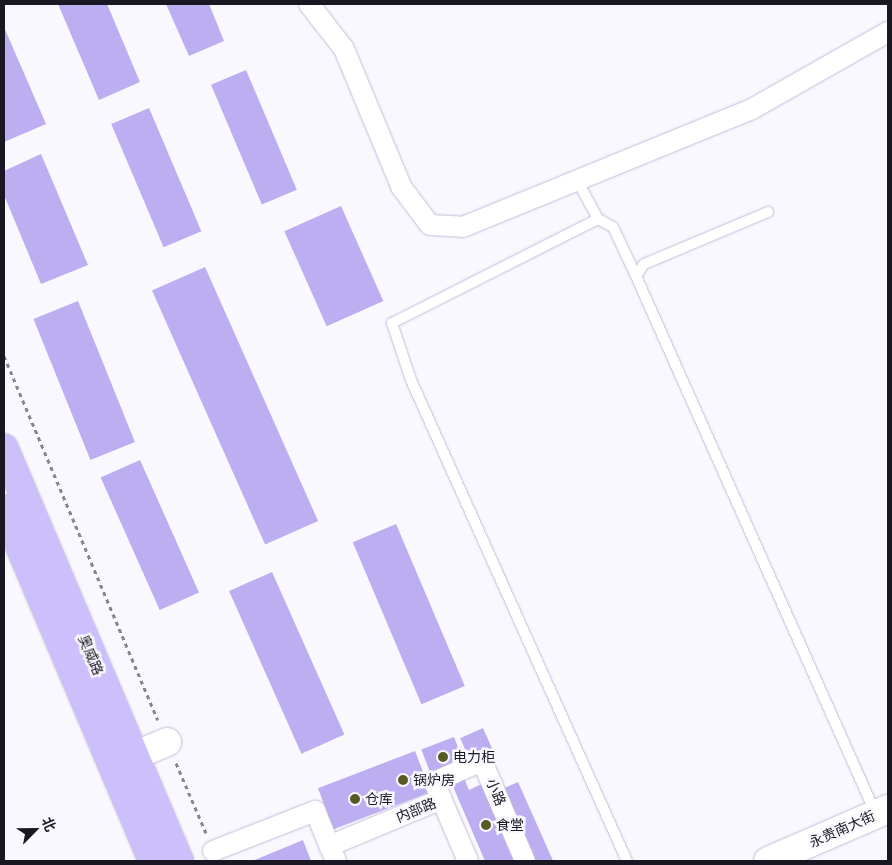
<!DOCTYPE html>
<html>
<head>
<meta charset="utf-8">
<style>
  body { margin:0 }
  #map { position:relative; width:892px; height:865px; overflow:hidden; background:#f9f8fe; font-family:"Source Serif 4","Noto Sans SC",serif }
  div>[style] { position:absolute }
  .building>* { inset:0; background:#bcaef1; transform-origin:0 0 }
  .path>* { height:3px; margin-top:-1.5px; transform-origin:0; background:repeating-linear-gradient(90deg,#86848d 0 4px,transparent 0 8px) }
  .roads { filter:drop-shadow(0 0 1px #c2bdda) drop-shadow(0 0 1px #c2bdda) }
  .lane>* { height:10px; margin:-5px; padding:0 5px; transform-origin:5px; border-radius:5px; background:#fff }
  .street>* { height:20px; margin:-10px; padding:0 10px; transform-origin:10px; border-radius:10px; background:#fff }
  .secondary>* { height:28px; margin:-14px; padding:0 14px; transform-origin:14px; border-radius:14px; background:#fff }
  .primary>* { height:28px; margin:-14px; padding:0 14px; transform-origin:14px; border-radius:14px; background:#cdbefc }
  .dots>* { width:14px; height:14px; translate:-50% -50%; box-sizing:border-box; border:2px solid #f9f8fe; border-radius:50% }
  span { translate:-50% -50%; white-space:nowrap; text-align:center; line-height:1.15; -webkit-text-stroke:5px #f9f8fe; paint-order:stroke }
  .street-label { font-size:14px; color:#191721 }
  .poi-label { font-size:14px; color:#191721 }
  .left { translate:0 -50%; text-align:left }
  .frame { position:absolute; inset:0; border:5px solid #191721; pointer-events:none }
  .north { position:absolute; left:10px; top:805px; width:50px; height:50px; -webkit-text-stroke:4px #f9f8fe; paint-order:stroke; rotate:67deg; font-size:14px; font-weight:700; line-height:20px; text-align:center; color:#191721 }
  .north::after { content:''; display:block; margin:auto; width:18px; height:22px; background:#191721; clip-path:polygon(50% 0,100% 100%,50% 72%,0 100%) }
</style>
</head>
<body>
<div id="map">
  <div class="building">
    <div style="clip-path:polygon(58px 4px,107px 4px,140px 82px,99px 100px)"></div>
    <div style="clip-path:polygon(166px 4px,209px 4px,224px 41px,189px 56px)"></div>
    <div style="clip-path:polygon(4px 27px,46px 124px,4px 142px)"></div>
    <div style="left:246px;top:70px;width:130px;height:38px;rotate:67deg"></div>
    <div style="left:149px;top:108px;width:134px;height:41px;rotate:67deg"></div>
    <div style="clip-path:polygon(41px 154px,88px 265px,41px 284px,4px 195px,4px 171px)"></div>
    <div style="left:341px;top:206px;width:104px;height:62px;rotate:66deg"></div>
    <div style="left:205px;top:267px;width:278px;height:58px;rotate:66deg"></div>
    <div style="left:78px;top:301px;width:152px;height:48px;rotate:68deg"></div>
    <div style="left:140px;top:460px;width:145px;height:43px;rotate:66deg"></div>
    <div style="left:396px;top:524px;width:176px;height:47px;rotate:67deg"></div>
    <div style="left:272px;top:572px;width:178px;height:47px;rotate:66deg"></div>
    <div style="left:483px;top:728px;width:27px;height:25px;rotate:66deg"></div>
    <div style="left:454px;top:737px;width:28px;height:35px;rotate:69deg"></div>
    <div style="left:415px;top:751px;width:44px;height:104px;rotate:69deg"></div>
    <div style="clip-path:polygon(463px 776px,469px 790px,484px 783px,518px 861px,485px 861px,451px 782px)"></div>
    <div style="left:518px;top:782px;width:87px;height:16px;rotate:66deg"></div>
    <div style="clip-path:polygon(303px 840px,311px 861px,252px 861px)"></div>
  </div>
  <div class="path">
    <div style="left:4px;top:356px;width:395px;rotate:67.1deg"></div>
    <div style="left:176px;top:763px;width:76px;rotate:66.8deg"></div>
  </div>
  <div class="roads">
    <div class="lane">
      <div style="left:577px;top:180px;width:44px;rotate:61.7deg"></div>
      <div style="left:598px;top:219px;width:17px;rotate:28deg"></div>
      <div style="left:613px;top:227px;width:54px;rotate:64.9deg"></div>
      <div style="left:768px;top:212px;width:134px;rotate:157.2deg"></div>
      <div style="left:644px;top:264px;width:14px;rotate:124deg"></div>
      <div style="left:636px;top:276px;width:587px;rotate:65.97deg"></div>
      <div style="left:598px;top:219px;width:231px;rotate:153.2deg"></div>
      <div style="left:392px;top:323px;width:60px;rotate:71.6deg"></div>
      <div style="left:411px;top:380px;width:527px;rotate:65.82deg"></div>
    </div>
    <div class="street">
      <div style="left:309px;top:4px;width:57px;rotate:52.1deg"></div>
      <div style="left:344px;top:49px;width:151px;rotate:67.4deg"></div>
      <div style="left:402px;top:188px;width:46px;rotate:52.9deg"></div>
      <div style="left:430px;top:225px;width:33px;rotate:3deg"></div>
      <div style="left:463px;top:227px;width:310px;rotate:-22.2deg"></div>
      <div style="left:750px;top:110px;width:159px;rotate:-29.5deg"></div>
      <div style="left:329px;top:846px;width:122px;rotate:-22.6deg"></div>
      <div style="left:213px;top:851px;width:110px;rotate:-21.4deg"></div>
      <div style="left:315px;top:811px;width:54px;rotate:67.2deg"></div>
      <div style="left:468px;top:861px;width:86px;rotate:-113.3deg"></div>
      <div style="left:434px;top:782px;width:52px;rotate:-23.6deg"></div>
      <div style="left:482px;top:761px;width:109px;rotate:66.7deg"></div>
    </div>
    <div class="secondary">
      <div style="left:134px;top:756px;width:36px;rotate:-23deg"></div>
      <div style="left:768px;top:861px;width:131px;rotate:-23.4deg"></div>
    </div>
    <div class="primary">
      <div style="left:4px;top:448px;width:449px;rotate:67deg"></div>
      <div style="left:4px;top:509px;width:382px;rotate:67.1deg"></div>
    </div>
  </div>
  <div class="dots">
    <div style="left:443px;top:757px;background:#575a27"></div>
    <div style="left:403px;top:780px;background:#575a27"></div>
    <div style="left:355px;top:799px;background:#575a27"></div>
    <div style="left:486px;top:825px;background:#575a27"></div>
  </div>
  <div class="street-label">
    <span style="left:91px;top:655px;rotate:67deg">奥威路</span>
    <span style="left:496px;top:792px;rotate:67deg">小路</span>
    <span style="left:416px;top:810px;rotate:-22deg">内部路</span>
    <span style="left:842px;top:829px;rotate:-24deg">永贵南大街</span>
  </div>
  <div class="poi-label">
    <span class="left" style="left:453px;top:757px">电力柜</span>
    <span class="left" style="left:413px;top:780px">锅炉房</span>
    <span class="left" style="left:365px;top:799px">仓库</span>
    <span class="left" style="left:496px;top:825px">食堂</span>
  </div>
  <div class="frame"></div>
  <div class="north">北</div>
</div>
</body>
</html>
